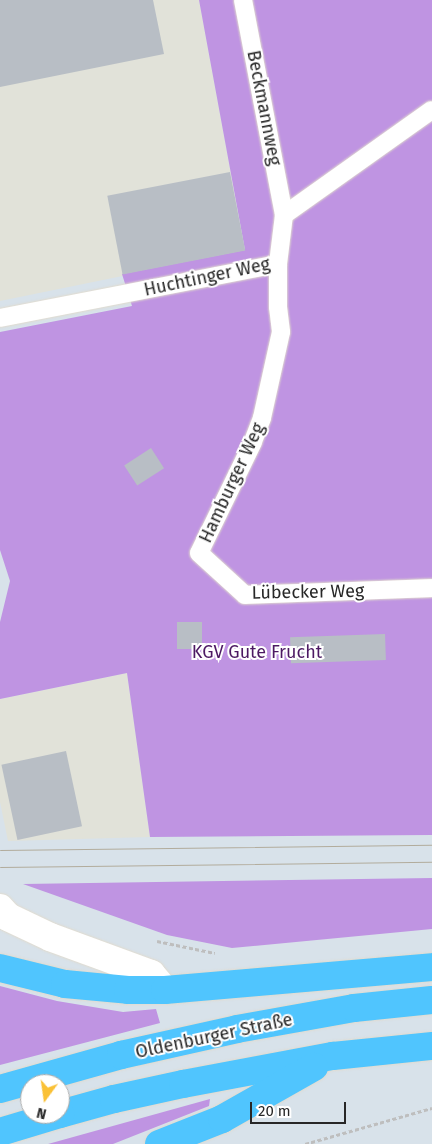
<!DOCTYPE html>
<html>
<head>
<meta charset="utf-8">
<style>
  body { margin:0 }
  #map { position:relative; width:432px; height:1144px; overflow:hidden; background:#d8e2ea; font-family:"Fira Sans",sans-serif }
  div>[style] { position:absolute }
  .industrial>* { inset:0; background:#e1e2d9 }
  .green>* { inset:0; background:#bf94e2 }
  .building>* { inset:0; background:#b8bec5; transform-origin:0 0 }
  .path>* { height:3px; margin-top:-1.5px; transform-origin:0; background:repeating-linear-gradient(90deg,#bebebe 0 4px,transparent 0 6.5px) }
  .roads { filter:drop-shadow(0 0 1px #e1dbce) drop-shadow(0 0 1px #e1dbce) }
  .lane>* { height:18px; margin:-9px; padding:0 9px; transform-origin:9px; border-radius:9px; background:#fff }
  .street>* { height:28px; margin:-14px; padding:0 14px; transform-origin:14px; border-radius:14px; background:#fff }
  .highway>* { height:28px; margin:-14px; padding:0 14px; transform-origin:14px; border-radius:14px; background:#50c5fe }
  .tram>* { height:1px; margin:-0.5px; padding:0 0.5px; transform-origin:0.5px; border-radius:0.5px; background:#b2ac9c }
  span { translate:-50% -50%; white-space:nowrap; text-align:center; line-height:1.15; -webkit-text-stroke:4px #fff; paint-order:stroke }
  .street-label { font-size:18px; color:#272727 }
  .park-label { font-size:18px; color:#4c1963 }
  .north { position:absolute; left:20px; top:1074px; width:50px; height:50px; box-sizing:border-box; background:#fff; border:1px solid #a9a9a9; border-radius:50%; rotate:194deg; font-size:14px; font-weight:700; line-height:20px; text-align:center; color:#272727 }
  .north::after { content:''; display:block; margin:auto; width:18px; height:22px; background:#fac136; clip-path:polygon(50% 0,100% 100%,50% 72%,0 100%) }
  .scale { position:absolute; left:250px; top:1102px; width:96px; height:22px; box-sizing:border-box; border:2px solid #272727; border-top:0; padding-left:6px; font-size:15px; line-height:18px; white-space:nowrap; color:#272727; -webkit-text-stroke:4px #fff; paint-order:stroke }
</style>
</head>
<body>
<div id="map">
  <div class="industrial">
    <div style="clip-path:polygon(0 0,199px 0,245px 251px,0 301px)"></div>
    <div style="clip-path:polygon(127px 673px,150px 837px,8px 841px,0 802px,0 699px)"></div>
  </div>
  <div class="green">
    <div style="clip-path:polygon(199px 0,432px 0,432px 835px,150px 837px,127px 673px,0 699px,0 622px,10px 581px,0 550px,0 332px,132px 306px,122px 274px,245px 250px)"></div>
    <div style="clip-path:polygon(432px 878px,432px 929px,232px 948px,167px 935px,23px 884px)"></div>
    <div style="clip-path:polygon(0 986px,57px 1001px,123px 1012px,156px 1009px,160px 1023px,0 1065px)"></div>
    <div style="clip-path:polygon(210px 1099px,209px 1106px,113px 1144px,48px 1144px)"></div>
  </div>
  <div class="building">
    <div style="clip-path:polygon(0 0,153px 0,164px 54px,0 87px)"></div>
    <div style="left:230px;top:172px;width:80px;height:125px;rotate:79deg"></div>
    <div style="left:151px;top:448px;width:24px;height:32px;rotate:57deg"></div>
    <div style="left:177px;top:622px;width:25px;height:27px"></div>
    <div style="left:385px;top:634px;width:26px;height:95px;rotate:88deg"></div>
    <div style="left:66px;top:751px;width:77px;height:66px;rotate:78deg"></div>
  </div>
  <div class="path">
    <div style="left:157px;top:941px;width:59px;rotate:11.7deg"></div>
    <div style="left:305px;top:1144px;width:132px;rotate:-15.8deg"></div>
  </div>
  <div class="roads">
    <div class="lane">
      <div style="left:243px;top:0;width:219px;rotate:79.2deg"></div>
      <div style="left:284px;top:215px;width:49px;rotate:97deg"></div>
      <div style="left:278px;top:264px;width:43px;rotate:90deg"></div>
      <div style="left:278px;top:307px;width:25px;rotate:83deg"></div>
      <div style="left:281px;top:332px;width:88px;rotate:102.5deg"></div>
      <div style="left:262px;top:418px;width:26px;rotate:111deg"></div>
      <div style="left:253px;top:442px;width:123px;rotate:115.9deg"></div>
      <div style="left:199px;top:553px;width:62px;rotate:42.4deg"></div>
      <div style="left:245px;top:595px;width:187px;rotate:-2.1deg"></div>
      <div style="left:284px;top:215px;width:181px;rotate:-35.4deg"></div>
      <div style="left:0;top:318px;width:283px;rotate:-11deg"></div>
    </div>
    <div class="street">
      <div style="left:0;top:908px;width:12px;rotate:48deg"></div>
      <div style="left:8px;top:917px;width:47px;rotate:25.5deg"></div>
      <div style="left:50px;top:937px;width:108px;rotate:20.1deg"></div>
      <div style="left:151px;top:974px;width:21px;rotate:49deg"></div>
    </div>
    <div class="highway">
      <div style="left:0;top:968px;width:67px;rotate:13.8deg"></div>
      <div style="left:65px;top:984px;width:63px;rotate:5.4deg"></div>
      <div style="left:128px;top:990px;width:37px"></div>
      <div style="left:165px;top:990px;width:268px;rotate:-4.9deg"></div>
      <div style="left:0;top:1089px;width:126px;rotate:-15.7deg"></div>
      <div style="left:121px;top:1055px;width:119px;rotate:-12.6deg"></div>
      <div style="left:237px;top:1029px;width:119px;rotate:-10.2deg"></div>
      <div style="left:354px;top:1008px;width:78px;rotate:-5.9deg"></div>
      <div style="left:60px;top:1114px;width:56px;rotate:-15.5deg"></div>
      <div style="left:114px;top:1099px;width:71px;rotate:-12.3deg"></div>
      <div style="left:183px;top:1084px;width:153px;rotate:-10.6deg"></div>
      <div style="left:333px;top:1056px;width:100px;rotate:-5.8deg"></div>
      <div style="left:0;top:1132px;width:63px;rotate:-16.7deg"></div>
      <div style="left:159px;top:1144px;width:68px;rotate:-21.6deg"></div>
      <div style="left:222px;top:1119px;width:106px;rotate:-29.5deg"></div>
    </div>
  </div>
  <div class="tram">
    <div style="left:0;top:850px;width:432px;rotate:-0.7deg"></div>
    <div style="left:0;top:867px;width:432px;rotate:-0.7deg"></div>
  </div>
  <div class="street-label">
    <span style="left:264px;top:108px;rotate:79deg">Beckmannweg</span>
    <span style="left:207px;top:277px;rotate:-12deg">Huchtinger Weg</span>
    <span style="left:232px;top:483px;rotate:-65deg">Hamburger Weg</span>
    <span style="left:308px;top:592px;rotate:-1deg">Lübecker Weg</span>
    <span style="left:214px;top:1036px;rotate:-12deg">Oldenburger Straße</span>
  </div>
  <div class="park-label">
    <span style="left:257px;top:652px">KGV Gute Frucht</span>
  </div>
  <div class="north">N</div>
  <div class="scale">20 m</div>
</div>
</body>
</html>
